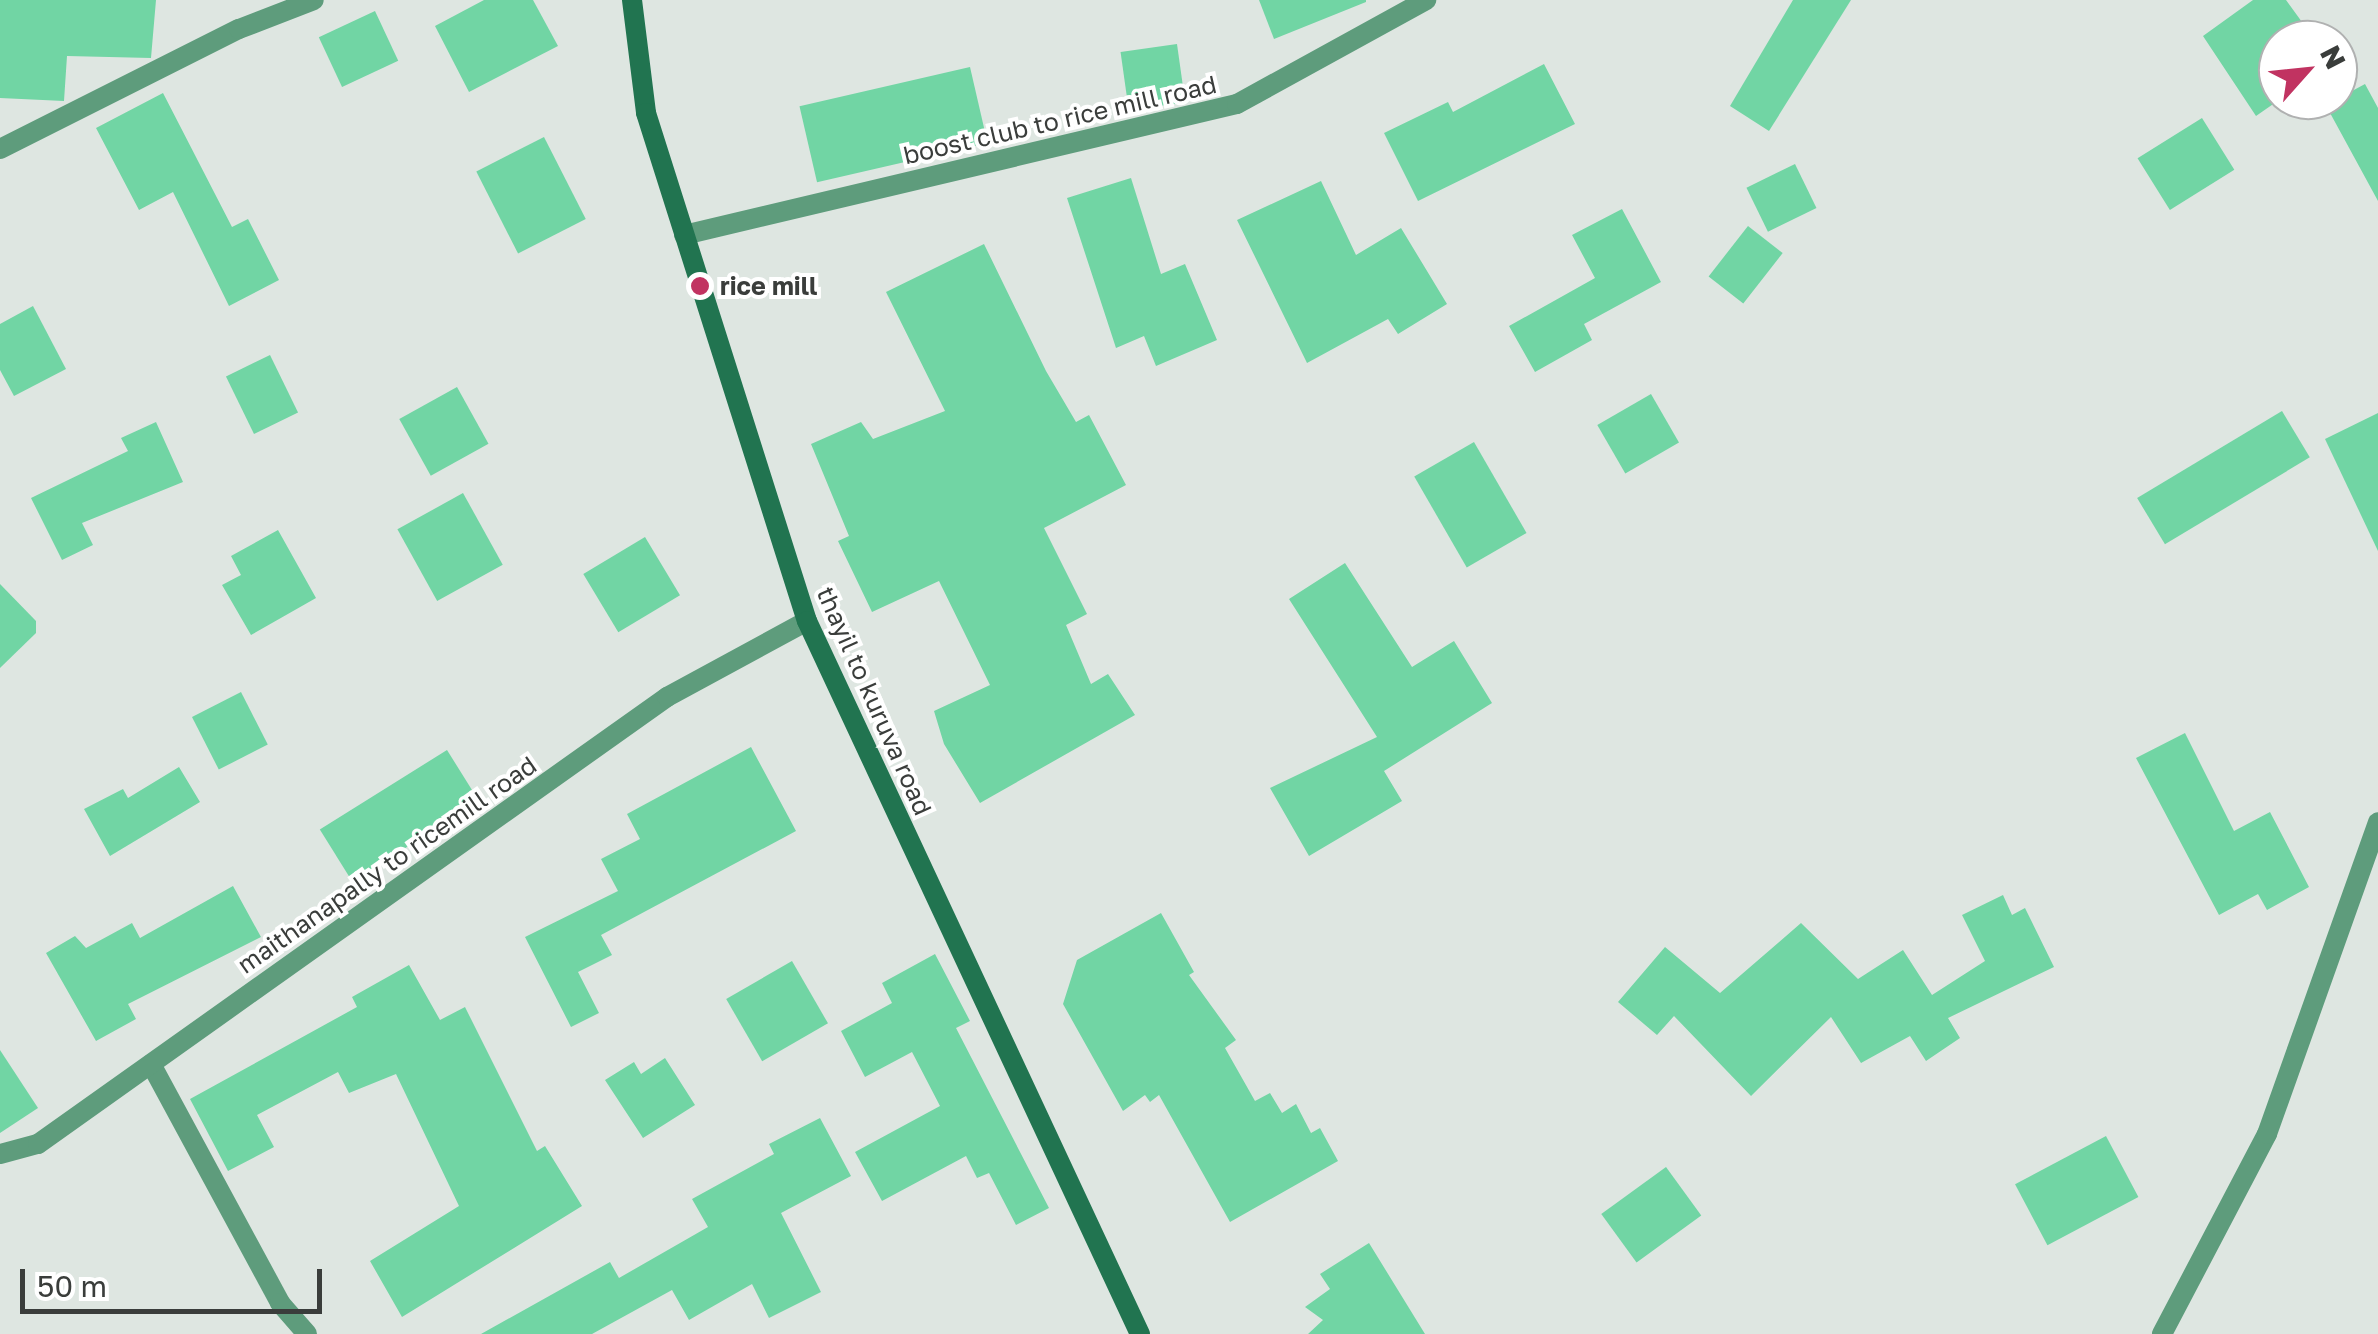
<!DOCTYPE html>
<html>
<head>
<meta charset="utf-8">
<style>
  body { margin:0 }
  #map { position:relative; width:2378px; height:1334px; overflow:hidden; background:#dee6e1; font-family:"Golos Text",sans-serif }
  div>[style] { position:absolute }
  .building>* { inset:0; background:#71d5a4; transform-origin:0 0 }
  .street>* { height:20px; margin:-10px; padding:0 10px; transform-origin:10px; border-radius:10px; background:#5e9c7c }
  .secondary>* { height:20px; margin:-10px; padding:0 10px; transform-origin:10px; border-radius:10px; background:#217450 }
  .dots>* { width:28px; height:28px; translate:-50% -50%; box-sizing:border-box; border:5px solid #fff; border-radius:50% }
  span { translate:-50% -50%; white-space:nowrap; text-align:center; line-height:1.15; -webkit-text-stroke:8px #fff; paint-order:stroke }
  .street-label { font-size:25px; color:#3a3d3b }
  .poi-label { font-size:25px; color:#3a3d3b; font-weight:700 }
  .left { translate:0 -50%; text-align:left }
  .north { position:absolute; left:2258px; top:20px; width:100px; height:100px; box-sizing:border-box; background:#fff; border:2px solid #b0b1b1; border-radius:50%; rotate:63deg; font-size:28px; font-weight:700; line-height:40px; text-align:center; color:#3a3d3b }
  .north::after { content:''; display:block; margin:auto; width:35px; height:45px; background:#c13361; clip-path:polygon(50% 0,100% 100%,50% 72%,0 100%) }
  .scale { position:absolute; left:20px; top:1269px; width:302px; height:45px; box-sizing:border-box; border:5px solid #3a3d3b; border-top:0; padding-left:12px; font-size:30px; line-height:35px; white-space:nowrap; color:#3a3d3b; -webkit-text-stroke:8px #fff; paint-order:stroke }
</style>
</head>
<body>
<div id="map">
  <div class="building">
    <div style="clip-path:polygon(0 0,156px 0,151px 58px,67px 56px,64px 101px,0 98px)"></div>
    <div style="clip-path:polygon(484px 0,533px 0,558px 46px,469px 92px,435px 26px)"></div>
    <div style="clip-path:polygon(1259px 0,1366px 0,1366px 2px,1274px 39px)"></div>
    <div style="clip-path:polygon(1793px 0,1851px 0,1769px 131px,1730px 106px)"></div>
    <div style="clip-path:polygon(2253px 0,2286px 0,2315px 40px,2278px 40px,2279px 100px,2256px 116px,2203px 36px)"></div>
    <div style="left:375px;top:11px;width:55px;height:62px;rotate:65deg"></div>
    <div style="left:1177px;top:44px;width:59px;height:57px;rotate:82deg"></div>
    <div style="clip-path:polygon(1544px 64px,1575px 124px,1418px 201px,1384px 133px,1448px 102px,1453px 112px)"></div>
    <div style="left:970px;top:67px;width:78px;height:175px;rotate:77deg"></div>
    <div style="clip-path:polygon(2338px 71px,2352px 91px,2365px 84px,2378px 108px,2378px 201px,2323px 100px,2338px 100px)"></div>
    <div style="clip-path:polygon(163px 93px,232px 227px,248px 219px,279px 280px,229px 306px,173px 192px,139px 210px,96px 128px)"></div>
    <div style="left:2202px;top:118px;width:61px;height:76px;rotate:58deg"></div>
    <div style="left:544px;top:137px;width:92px;height:76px;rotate:63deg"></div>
    <div style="left:1795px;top:164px;width:49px;height:54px;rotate:64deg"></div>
    <div style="clip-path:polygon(1131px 178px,1161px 274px,1185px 264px,1217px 340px,1156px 366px,1144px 336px,1116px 348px,1067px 198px)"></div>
    <div style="clip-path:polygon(1321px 181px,1356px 255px,1401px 228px,1447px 304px,1398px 334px,1388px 319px,1307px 363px,1237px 220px)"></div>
    <div style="clip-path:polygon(1622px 209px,1661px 282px,1584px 324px,1592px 340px,1535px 372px,1509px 326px,1595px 278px,1572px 235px)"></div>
    <div style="left:1748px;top:226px;width:44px;height:64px;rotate:38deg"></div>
    <div style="clip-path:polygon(984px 244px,1046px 371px,1076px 422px,1089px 415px,1126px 485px,1044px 528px,1087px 614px,1066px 625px,1091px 684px,1108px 674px,1135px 715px,980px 803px,944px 744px,934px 711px,990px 685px,939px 581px,872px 612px,838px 541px,849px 536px,811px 444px,861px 422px,873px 439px,945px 411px,886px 292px)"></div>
    <div style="clip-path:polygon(33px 306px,66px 369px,14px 396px,0 370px,0 324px)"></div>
    <div style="left:270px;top:355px;width:64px;height:49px;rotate:64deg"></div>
    <div style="left:457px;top:387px;width:65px;height:66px;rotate:61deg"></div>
    <div style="left:1651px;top:394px;width:56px;height:62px;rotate:60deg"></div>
    <div style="left:2282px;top:411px;width:54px;height:169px;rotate:59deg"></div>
    <div style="clip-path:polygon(2378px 413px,2378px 551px,2325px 439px)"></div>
    <div style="clip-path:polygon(156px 422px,183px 482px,82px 523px,93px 545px,62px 560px,31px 498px,128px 451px,121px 438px)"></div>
    <div style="left:1474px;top:442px;width:105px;height:69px;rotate:60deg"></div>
    <div style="left:463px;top:493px;width:82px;height:75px;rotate:61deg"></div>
    <div style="clip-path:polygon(278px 530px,316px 598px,251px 635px,222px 585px,241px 575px,231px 556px)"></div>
    <div style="left:645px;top:537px;width:68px;height:72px;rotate:59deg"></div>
    <div style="clip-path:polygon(1345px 563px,1412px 667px,1454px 641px,1492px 703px,1384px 771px,1402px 801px,1309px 856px,1270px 788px,1377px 737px,1289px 599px)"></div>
    <div style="clip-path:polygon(0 584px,36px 621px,36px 633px,0 668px)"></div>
    <div style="left:241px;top:692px;width:59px;height:55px;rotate:63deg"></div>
    <div style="clip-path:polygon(2185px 733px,2234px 831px,2270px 812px,2309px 887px,2267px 910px,2258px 894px,2219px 915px,2136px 758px)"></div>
    <div style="clip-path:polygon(751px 747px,796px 831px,601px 935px,612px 955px,578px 972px,599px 1013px,571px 1027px,525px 937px,618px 891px,601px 859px,640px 839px,627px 814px)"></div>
    <div style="left:447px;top:750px;width:61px;height:150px;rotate:58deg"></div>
    <div style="clip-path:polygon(179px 767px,200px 802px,110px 856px,84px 809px,123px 789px,128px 798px)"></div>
    <div style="clip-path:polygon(233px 886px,261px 937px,128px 1004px,136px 1019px,96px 1041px,46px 953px,75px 936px,86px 948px,132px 923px,140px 938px)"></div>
    <div style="clip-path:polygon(2003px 895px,2012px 915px,2025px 908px,2054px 967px,1948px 1018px,1960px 1038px,1926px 1061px,1910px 1036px,1861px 1063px,1831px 1017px,1751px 1096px,1674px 1016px,1657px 1035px,1618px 1002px,1665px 947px,1720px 993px,1801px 923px,1858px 979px,1903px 950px,1932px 995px,1985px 961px,1962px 915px)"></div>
    <div style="clip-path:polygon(1161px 913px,1194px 972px,1189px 975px,1236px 1040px,1225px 1048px,1255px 1101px,1270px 1093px,1282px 1113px,1296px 1104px,1311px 1133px,1320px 1128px,1338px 1161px,1230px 1222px,1159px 1095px,1150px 1102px,1145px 1095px,1123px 1111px,1063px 1004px,1077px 960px)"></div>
    <div style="clip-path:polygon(935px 954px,970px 1021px,956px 1028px,1049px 1208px,1016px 1225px,989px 1173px,977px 1178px,966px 1156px,882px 1201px,855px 1152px,940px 1106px,912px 1052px,865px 1077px,841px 1031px,892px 1003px,882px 983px)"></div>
    <div style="left:792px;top:961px;width:72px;height:76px;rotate:60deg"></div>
    <div style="clip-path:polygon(409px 965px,440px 1020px,465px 1007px,537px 1151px,545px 1146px,582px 1206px,402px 1317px,370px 1261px,459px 1206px,396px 1074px,349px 1093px,338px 1072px,257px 1115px,274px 1147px,228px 1171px,190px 1099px,357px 1007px,352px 997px)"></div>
    <div style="clip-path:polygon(0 1050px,38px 1108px,0 1133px)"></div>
    <div style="clip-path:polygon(665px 1058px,695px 1105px,643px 1138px,605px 1080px,634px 1062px,641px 1074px)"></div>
    <div style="clip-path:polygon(820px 1118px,851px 1176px,781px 1213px,821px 1292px,769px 1318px,752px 1284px,689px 1320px,672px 1290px,592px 1334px,481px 1334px,610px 1262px,619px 1278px,708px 1227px,692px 1199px,774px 1154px,769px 1144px)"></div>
    <div style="left:2106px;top:1136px;width:69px;height:103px;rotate:62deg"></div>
    <div style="left:1666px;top:1167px;width:60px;height:80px;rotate:54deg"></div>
    <div style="clip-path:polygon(1369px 1243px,1425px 1334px,1308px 1334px,1323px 1320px,1305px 1307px,1330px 1289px,1320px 1274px)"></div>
  </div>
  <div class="street">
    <div style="left:0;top:149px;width:267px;rotate:-26.7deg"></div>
    <div style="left:239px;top:29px;width:80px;rotate:-21.1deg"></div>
    <div style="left:684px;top:235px;width:568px;rotate:-13.33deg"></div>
    <div style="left:1237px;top:104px;width:216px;rotate:-28.8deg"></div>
    <div style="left:151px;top:1064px;width:272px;rotate:61.6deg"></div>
    <div style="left:280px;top:1303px;width:41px;rotate:48.9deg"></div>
    <div style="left:0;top:1154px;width:39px;rotate:-15deg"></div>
    <div style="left:38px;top:1144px;width:772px;rotate:-35.4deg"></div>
    <div style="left:667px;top:697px;width:159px;rotate:-28.5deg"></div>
    <div style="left:2162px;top:1334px;width:226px;rotate:-62.3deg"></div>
    <div style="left:2267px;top:1134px;width:331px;rotate:-70.4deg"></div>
  </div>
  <div class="secondary">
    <div style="left:632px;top:0;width:114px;rotate:82.9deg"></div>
    <div style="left:646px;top:113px;width:533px;rotate:72.42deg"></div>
    <div style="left:807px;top:621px;width:787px;rotate:64.97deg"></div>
  </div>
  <div class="dots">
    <div style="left:700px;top:286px;background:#c13361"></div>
  </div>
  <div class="street-label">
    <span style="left:1060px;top:120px;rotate:-13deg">boost club to rice mill road</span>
    <span style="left:874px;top:701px;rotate:66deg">thayil to kuruva road</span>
    <span style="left:387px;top:865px;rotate:-35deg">maithanapally to ricemill road</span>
  </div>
  <div class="poi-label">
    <span class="left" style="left:720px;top:286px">rice mill</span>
  </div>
  <div class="north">N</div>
  <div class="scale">50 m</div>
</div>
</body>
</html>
